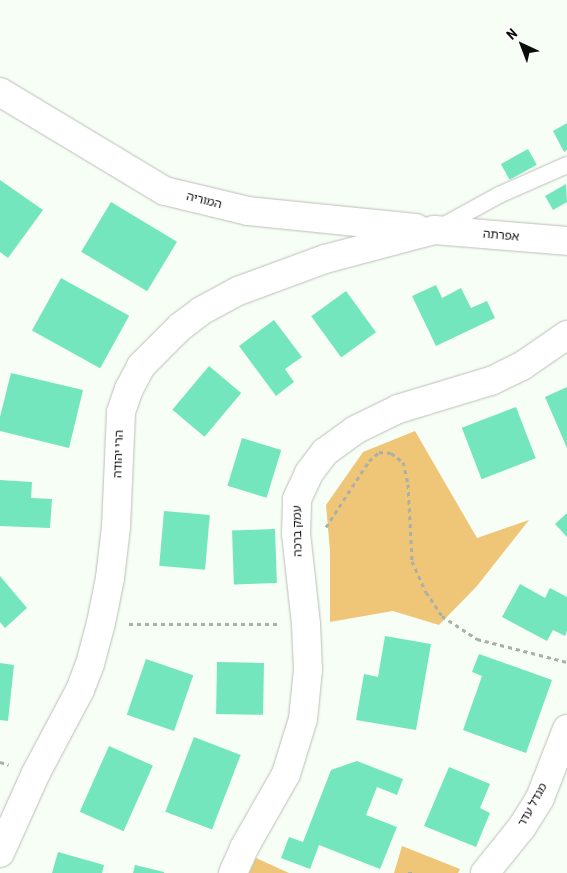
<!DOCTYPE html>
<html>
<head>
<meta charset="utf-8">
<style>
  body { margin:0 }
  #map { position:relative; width:567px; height:873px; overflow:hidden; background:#f7fef5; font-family:"Roboto Condensed","Noto Sans Hebrew",sans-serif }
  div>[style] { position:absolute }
  .green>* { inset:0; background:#efc678 }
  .building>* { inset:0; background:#74e6be; transform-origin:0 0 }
  .path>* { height:3px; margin-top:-1.5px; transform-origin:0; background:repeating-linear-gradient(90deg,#aaafa8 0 4px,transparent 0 8px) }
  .roads { filter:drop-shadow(0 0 1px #b9c0b7) drop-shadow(0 0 1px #b9c0b7) }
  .lane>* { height:16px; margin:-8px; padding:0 8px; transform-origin:8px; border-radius:8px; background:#fff }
  .street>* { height:28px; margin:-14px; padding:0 14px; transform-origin:14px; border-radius:14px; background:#fff }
  .secondary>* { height:28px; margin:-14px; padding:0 14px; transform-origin:14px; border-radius:14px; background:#fff }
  span { translate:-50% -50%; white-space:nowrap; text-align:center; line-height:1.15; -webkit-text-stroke:5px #fff; paint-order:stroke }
  .street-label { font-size:12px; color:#0b0d0a }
  .north { position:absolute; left:497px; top:20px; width:50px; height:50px; -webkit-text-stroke:4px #fff; paint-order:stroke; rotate:317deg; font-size:14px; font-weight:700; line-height:20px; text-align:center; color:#0b0d0a }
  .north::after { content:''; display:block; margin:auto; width:18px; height:22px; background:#0b0d0a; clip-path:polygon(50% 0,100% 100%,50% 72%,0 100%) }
</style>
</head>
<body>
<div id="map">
  <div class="green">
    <div style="clip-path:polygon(415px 431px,477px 538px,529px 520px,477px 586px,439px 625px,393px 611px,330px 622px,330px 551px,326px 505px,363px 452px)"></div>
    <div style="clip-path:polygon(402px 846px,460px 869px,458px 873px,394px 873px)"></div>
    <div style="clip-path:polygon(256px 858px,289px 873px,249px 873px)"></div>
  </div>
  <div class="building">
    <div style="clip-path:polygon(567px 123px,567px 150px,564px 152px,553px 131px)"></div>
    <div style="left:528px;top:149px;width:18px;height:31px;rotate:61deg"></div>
    <div style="clip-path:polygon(0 180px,43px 210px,8px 258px,0 252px)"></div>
    <div style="clip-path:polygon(566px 184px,567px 202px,553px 210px,545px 196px)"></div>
    <div style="left:111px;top:202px;width:77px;height:58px;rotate:31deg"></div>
    <div style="left:61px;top:278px;width:78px;height:60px;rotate:29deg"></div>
    <div style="clip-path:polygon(436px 285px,442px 298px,461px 288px,471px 308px,487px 301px,495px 318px,436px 346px,412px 296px)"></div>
    <div style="left:346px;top:291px;width:51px;height:43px;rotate:54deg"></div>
    <div style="clip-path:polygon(274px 320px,302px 357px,285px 369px,294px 382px,276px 396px,239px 346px)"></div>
    <div style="left:209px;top:366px;width:42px;height:57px;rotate:40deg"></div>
    <div style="clip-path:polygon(11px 373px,83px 390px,69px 448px,0 431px,0 417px)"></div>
    <div style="clip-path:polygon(567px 387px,567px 448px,545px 397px)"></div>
    <div style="left:516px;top:407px;width:55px;height:58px;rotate:69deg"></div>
    <div style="left:242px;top:438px;width:41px;height:50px;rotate:17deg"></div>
    <div style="clip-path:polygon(0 480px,32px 482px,31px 498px,52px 499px,50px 528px,0 526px)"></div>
    <div style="left:164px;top:511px;width:46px;height:55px;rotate:5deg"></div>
    <div style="clip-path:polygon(567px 513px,567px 537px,555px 524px)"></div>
    <div style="left:275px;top:529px;width:54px;height:43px;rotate:88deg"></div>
    <div style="clip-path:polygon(0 576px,27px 608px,5px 628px,0 622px)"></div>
    <div style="clip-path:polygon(520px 584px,545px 598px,550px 588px,567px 597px,567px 631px,565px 636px,553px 630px,547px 641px,502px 617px)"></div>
    <div style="clip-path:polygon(385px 636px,431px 644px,416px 730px,356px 720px,364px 674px,378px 677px)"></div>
    <div style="clip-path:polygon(479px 654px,552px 680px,526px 753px,463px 730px,482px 676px,472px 672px)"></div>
    <div style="left:146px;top:659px;width:50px;height:59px;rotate:19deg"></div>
    <div style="left:217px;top:662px;width:47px;height:52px;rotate:1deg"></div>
    <div style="clip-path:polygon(0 663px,14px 665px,8px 721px,0 720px)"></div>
    <div style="left:194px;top:737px;width:50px;height:80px;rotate:21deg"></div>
    <div style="left:109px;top:746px;width:48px;height:72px;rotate:24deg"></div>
    <div style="clip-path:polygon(357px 761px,403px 779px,397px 795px,377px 787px,366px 815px,397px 827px,380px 869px,319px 845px,310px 869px,281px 858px,289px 837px,303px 842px,331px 770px)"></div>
    <div style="clip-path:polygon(449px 767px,490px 784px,480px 808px,490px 813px,476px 847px,424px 826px)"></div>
    <div style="clip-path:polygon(58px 852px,104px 865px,102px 873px,52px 873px)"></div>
    <div style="clip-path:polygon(135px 865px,164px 872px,164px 873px,133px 873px)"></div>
  </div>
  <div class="path">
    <div style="left:326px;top:527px;width:79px;rotate:-56.9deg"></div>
    <div style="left:369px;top:461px;width:13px;rotate:-42deg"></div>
    <div style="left:379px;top:452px;width:12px;rotate:5deg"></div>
    <div style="left:391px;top:453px;width:15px;rotate:37deg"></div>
    <div style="left:403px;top:462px;width:23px;rotate:77deg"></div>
    <div style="left:408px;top:484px;width:77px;rotate:87deg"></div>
    <div style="left:412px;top:561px;width:34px;rotate:66deg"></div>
    <div style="left:426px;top:592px;width:29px;rotate:56deg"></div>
    <div style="left:442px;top:616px;width:42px;rotate:33.3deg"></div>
    <div style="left:477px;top:639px;width:93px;rotate:14.3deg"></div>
    <div style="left:129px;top:624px;width:149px"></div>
    <div style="left:0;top:762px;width:9px;rotate:18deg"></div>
    <div style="left:408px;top:873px;width:5px"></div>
  </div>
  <div class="roads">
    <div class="lane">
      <div style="left:439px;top:228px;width:68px;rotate:-28.8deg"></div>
      <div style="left:499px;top:195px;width:74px;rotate:-23.8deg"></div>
    </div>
    <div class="street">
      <div style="left:434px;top:230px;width:133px;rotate:4.7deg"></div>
      <div style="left:233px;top:873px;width:27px;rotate:-66deg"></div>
      <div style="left:244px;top:848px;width:85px;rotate:-60.4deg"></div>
      <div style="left:286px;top:774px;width:58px;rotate:-72.8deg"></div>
      <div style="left:303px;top:719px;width:49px;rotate:-84.2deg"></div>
      <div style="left:308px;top:670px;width:46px;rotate:-92.5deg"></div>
      <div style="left:306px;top:624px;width:92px;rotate:-96.3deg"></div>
      <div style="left:296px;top:533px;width:34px;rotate:-88deg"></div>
      <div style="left:297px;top:499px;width:29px;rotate:-65deg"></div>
      <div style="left:309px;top:473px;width:26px;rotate:-53deg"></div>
      <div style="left:325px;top:452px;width:37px;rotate:-36deg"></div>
      <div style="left:355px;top:430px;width:48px;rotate:-26deg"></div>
      <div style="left:398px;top:409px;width:97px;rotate:-16.8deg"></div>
      <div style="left:491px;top:381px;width:34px;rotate:-26deg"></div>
      <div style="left:522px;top:366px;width:55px;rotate:-34.6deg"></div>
      <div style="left:485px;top:873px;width:59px;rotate:-51.2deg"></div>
      <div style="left:522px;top:827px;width:34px;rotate:-58deg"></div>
      <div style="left:540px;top:798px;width:74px;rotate:-68.6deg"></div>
    </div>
    <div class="secondary">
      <div style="left:0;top:92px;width:192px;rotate:31deg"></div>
      <div style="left:165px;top:191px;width:85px;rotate:13.5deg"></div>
      <div style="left:248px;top:211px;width:169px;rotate:5.8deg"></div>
      <div style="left:0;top:853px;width:88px;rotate:-65.8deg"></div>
      <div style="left:36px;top:773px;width:94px;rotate:-62.1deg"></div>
      <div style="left:80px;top:690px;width:28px;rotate:-69deg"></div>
      <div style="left:90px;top:664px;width:42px;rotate:-75deg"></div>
      <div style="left:101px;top:623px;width:46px;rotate:-78.7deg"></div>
      <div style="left:110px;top:578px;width:51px;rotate:-83.3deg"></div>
      <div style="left:116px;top:527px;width:115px;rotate:-87.5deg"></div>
      <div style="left:121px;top:412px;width:24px;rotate:-71deg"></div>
      <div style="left:129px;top:389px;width:26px;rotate:-62deg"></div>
      <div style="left:141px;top:366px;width:55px;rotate:-45deg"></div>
      <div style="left:180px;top:327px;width:26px;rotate:-37deg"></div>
      <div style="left:201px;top:311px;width:42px;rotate:-28.4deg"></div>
      <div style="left:238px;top:291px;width:93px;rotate:-20.2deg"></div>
      <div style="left:325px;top:259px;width:113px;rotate:-14.9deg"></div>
    </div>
  </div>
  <div class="street-label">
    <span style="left:204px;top:201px;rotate:14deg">המוריה</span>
    <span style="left:501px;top:236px;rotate:5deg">אפרתה</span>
    <span style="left:119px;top:454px;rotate:-88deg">הרי יהודה</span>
    <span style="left:298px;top:531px;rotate:-91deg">עמק ברכה</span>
    <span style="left:533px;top:805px;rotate:-61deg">מגדל עדר</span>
  </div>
  <div class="north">N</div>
</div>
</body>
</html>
